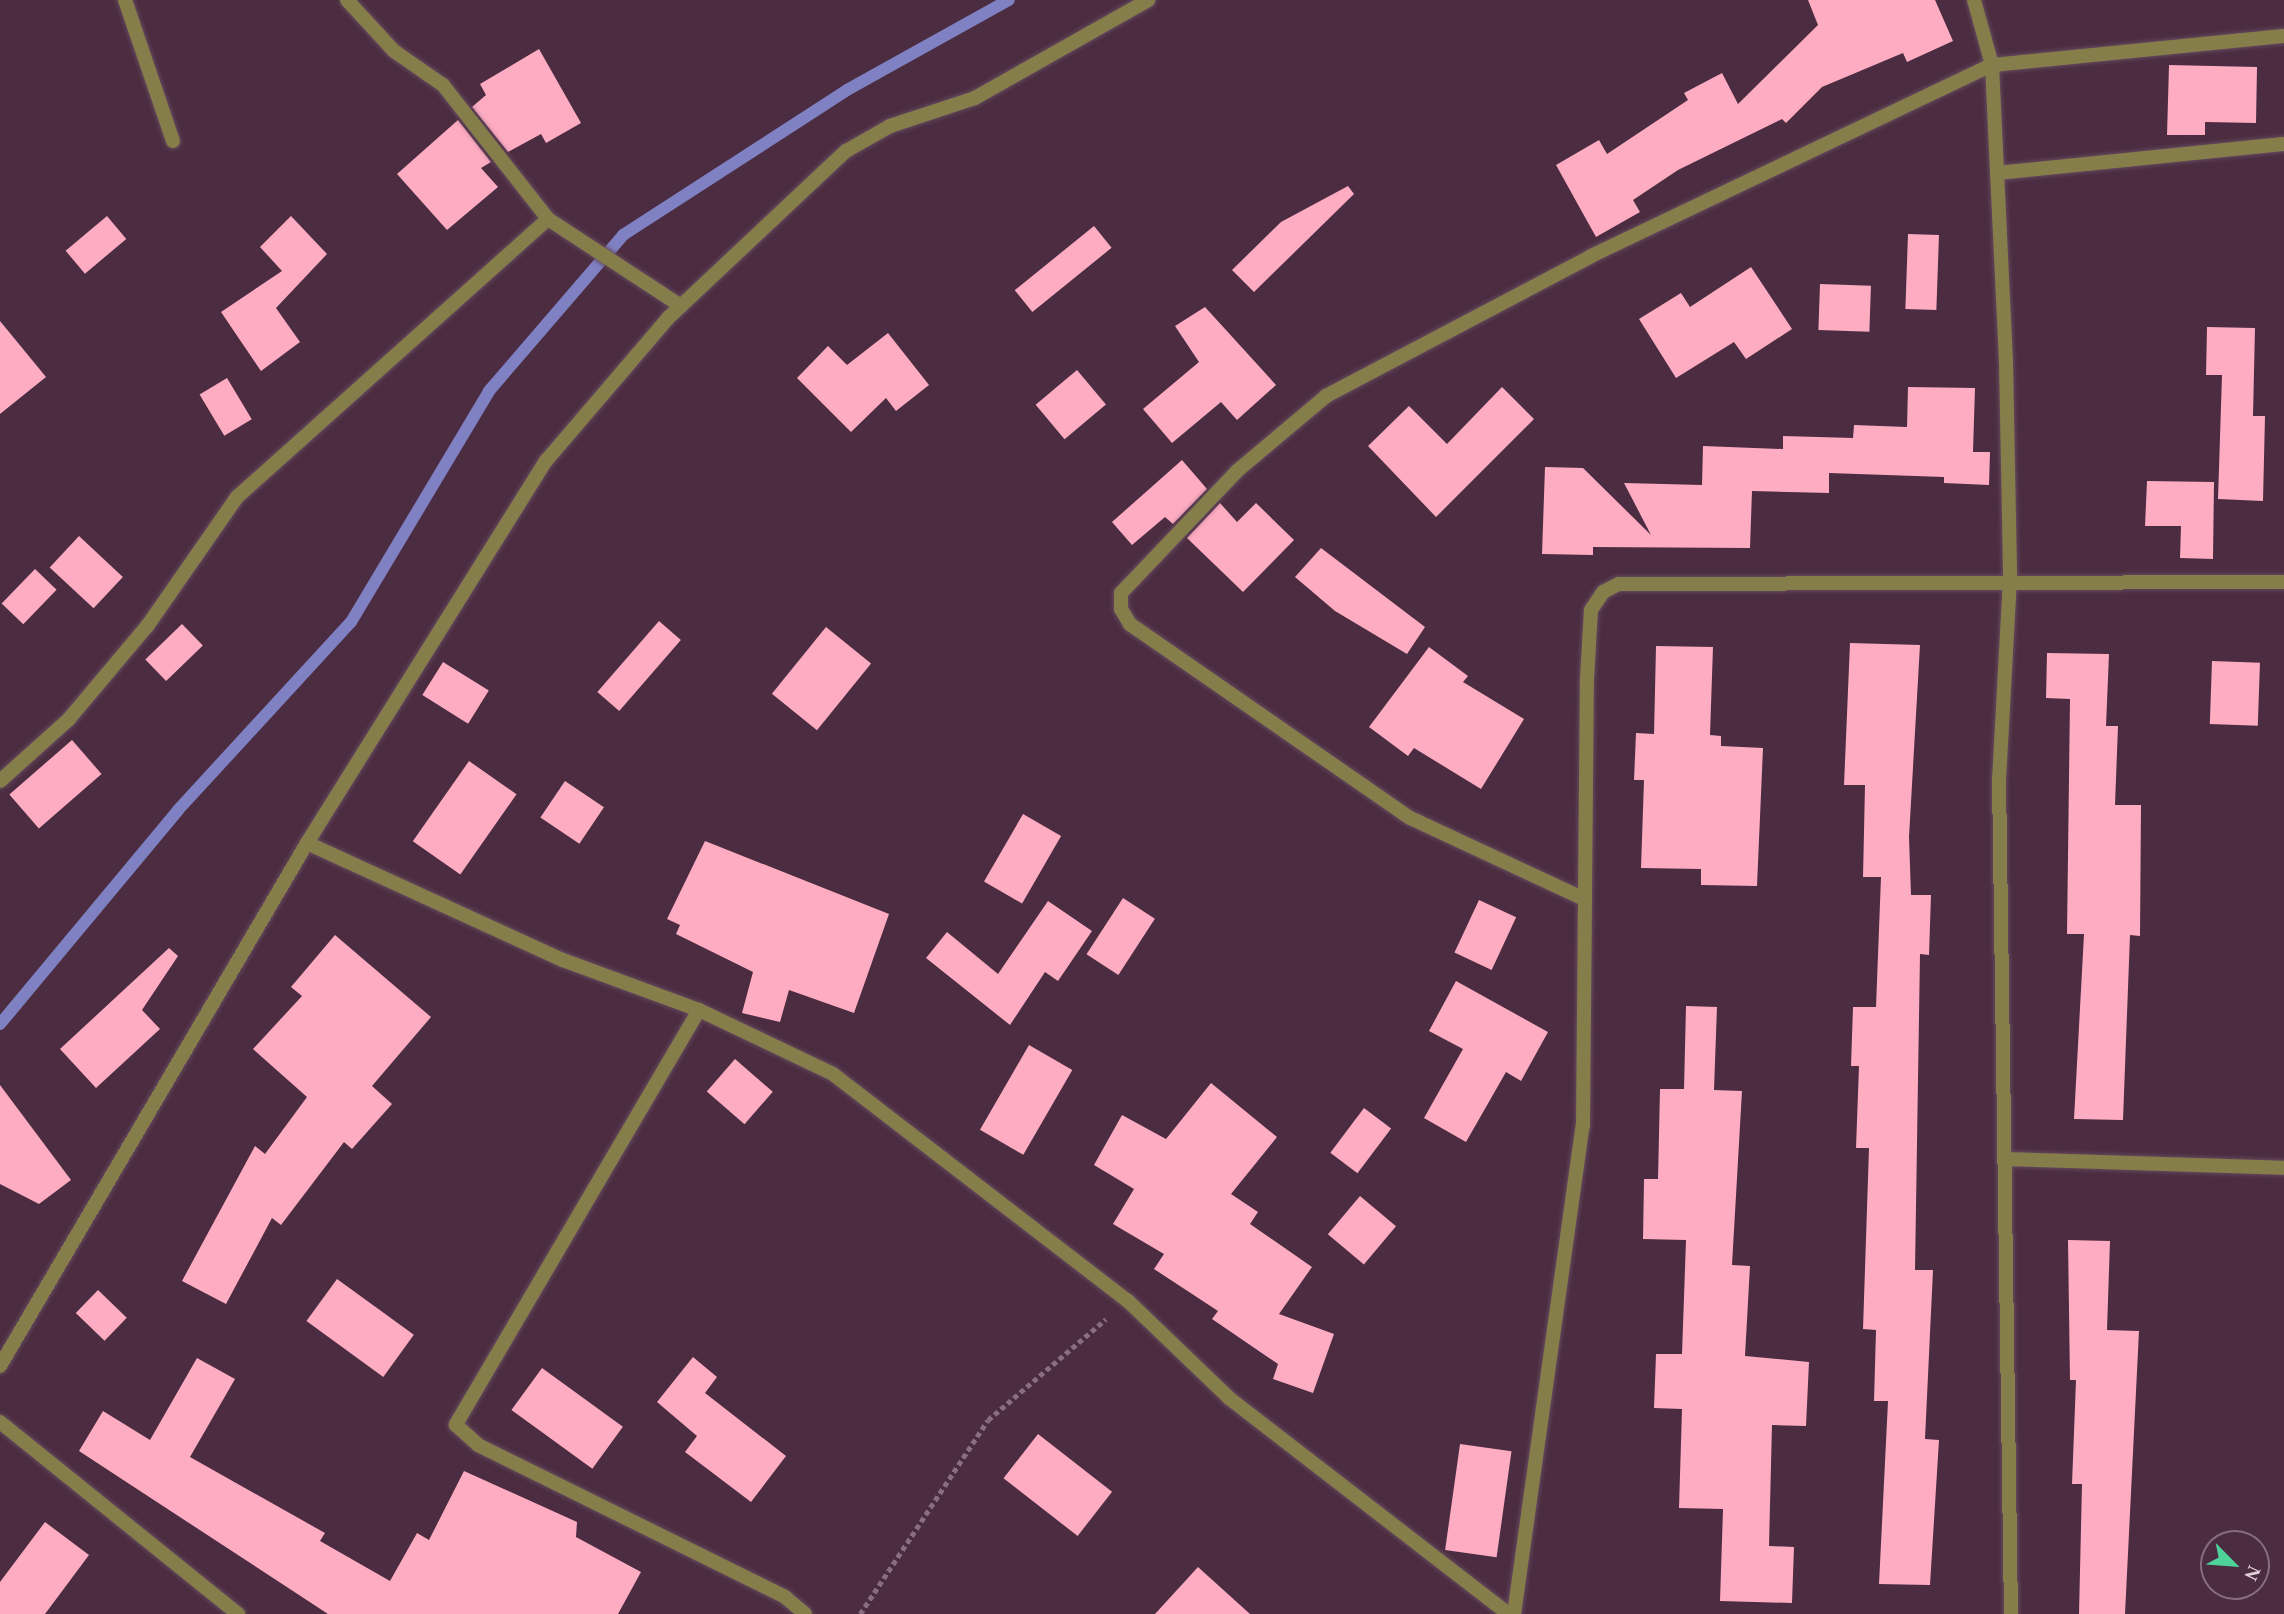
<!DOCTYPE html>
<html>
<head>
<meta charset="utf-8">
<style>
  body { margin:0 }
  #map { position:relative; width:2284px; height:1614px; overflow:hidden; background:#4b2c40; font-family:Georgia,serif }
  div>[style] { position:absolute }
  .stream>* { height:12px; margin:-6px; padding:0 6px; transform-origin:6px; border-radius:6px; background:#7f81c3 }
  .building>* { inset:0; background:#fdacc2; transform-origin:0 0 }
  .path>* { height:4.5px; margin-top:-2.25px; transform-origin:0; background:repeating-linear-gradient(90deg,#896e7f 0 5px,transparent 0 8.5px) }
  .roads { filter:drop-shadow(0 0 2px #66495c) drop-shadow(0 0 2px #66495c) }
  .street>* { height:14px; margin:-7px; padding:0 7px; transform-origin:7px; border-radius:7px; background:#857e4b }
  span { translate:-50% -50%; white-space:nowrap; text-align:center; line-height:1.15; -webkit-text-stroke:7px #4b2c40; paint-order:stroke }
  .north { position:absolute; left:2200px; top:1530px; width:70px; height:70px; box-sizing:border-box; background:#4b2c40; border:2px solid #876d7e; border-radius:50%; rotate:115deg; font-size:19px; font-weight:700; line-height:28px; text-align:center; color:#e2ceda }
  .north::after { content:''; display:block; margin:auto; width:24px; height:32px; background:#4dd39a; clip-path:polygon(50% 0,100% 100%,50% 72%,0 100%) }
</style>
</head>
<body>
<div id="map">
  <div class="stream">
    <div style="left:0;top:1024px;width:278px;rotate:-50.2deg"></div>
    <div style="left:178px;top:810px;width:255px;rotate:-47.4deg"></div>
    <div style="left:351px;top:622px;width:269px;rotate:-59.1deg"></div>
    <div style="left:489px;top:391px;width:206px;rotate:-49.3deg"></div>
    <div style="left:623px;top:235px;width:267px;rotate:-32.9deg"></div>
    <div style="left:847px;top:90px;width:185px;rotate:-29.1deg"></div>
  </div>
  <div class="building">
    <div style="clip-path:polygon(1808px 0,1935px 0,1953px 41px,1907px 62px,1903px 53px,1822px 87px,1786px 123px,1782px 119px,1678px 170px,1633px 200px,1640px 212px,1596px 237px,1556px 165px,1599px 140px,1607px 154px,1688px 100px,1684px 93px,1722px 73px,1738px 104px,1818px 25px)"></div>
    <div style="clip-path:polygon(539px 49px,581px 123px,546px 143px,541px 134px,508px 152px,472px 107px,486px 95px,480px 84px)"></div>
    <div style="clip-path:polygon(2169px 65px,2257px 67px,2256px 123px,2205px 122px,2205px 135px,2167px 135px)"></div>
    <div style="clip-path:polygon(458px 120px,491px 162px,481px 168px,498px 187px,447px 230px,397px 174px)"></div>
    <div style="clip-path:polygon(1348px 186px,1354px 194px,1254px 292px,1232px 270px,1281px 222px)"></div>
    <div style="left:107px;top:216px;width:30px;height:54px;rotate:50deg"></div>
    <div style="clip-path:polygon(291px 216px,327px 254px,276px 308px,300px 342px,261px 371px,221px 312px,282px 271px,260px 247px)"></div>
    <div style="left:1094px;top:226px;width:28px;height:102px;rotate:51deg"></div>
    <div style="left:1908px;top:234px;width:31px;height:75px;rotate:2deg"></div>
    <div style="clip-path:polygon(1751px 267px,1792px 329px,1746px 359px,1734px 342px,1676px 378px,1639px 319px,1681px 293px,1690px 307px)"></div>
    <div style="left:1820px;top:284px;width:51px;height:46px;rotate:2deg"></div>
    <div style="clip-path:polygon(1205px 307px,1276px 385px,1237px 420px,1221px 402px,1172px 443px,1143px 409px,1199px 362px,1175px 326px)"></div>
    <div style="clip-path:polygon(0 321px,46px 377px,0 414px)"></div>
    <div style="clip-path:polygon(2207px 327px,2255px 328px,2253px 416px,2265px 416px,2263px 501px,2218px 499px,2222px 375px,2206px 375px)"></div>
    <div style="clip-path:polygon(888px 333px,929px 385px,896px 411px,886px 398px,851px 432px,797px 378px,828px 346px,847px 365px)"></div>
    <div style="left:1077px;top:370px;width:45px;height:54px;rotate:50deg"></div>
    <div style="left:227px;top:378px;width:48px;height:32px;rotate:59deg"></div>
    <div style="clip-path:polygon(1502px 387px,1534px 419px,1436px 517px,1368px 446px,1409px 406px,1447px 444px)"></div>
    <div style="clip-path:polygon(1908px 387px,1975px 388px,1973px 452px,1990px 452px,1989px 485px,1944px 483px,1944px 477px,1829px 473px,1829px 493px,1752px 491px,1750px 548px,1593px 547px,1593px 555px,1542px 554px,1545px 467px,1583px 468px,1651px 535px,1624px 483px,1702px 485px,1703px 446px,1783px 449px,1783px 436px,1853px 438px,1854px 425px,1907px 427px)"></div>
    <div style="clip-path:polygon(1182px 460px,1207px 489px,1173px 524px,1165px 517px,1132px 545px,1112px 522px)"></div>
    <div style="clip-path:polygon(2147px 481px,2214px 482px,2213px 559px,2180px 558px,2181px 526px,2145px 526px)"></div>
    <div style="clip-path:polygon(1220px 503px,1237px 522px,1256px 503px,1294px 540px,1243px 592px,1187px 538px)"></div>
    <div style="left:79px;top:536px;width:60px;height:43px;rotate:43deg"></div>
    <div style="clip-path:polygon(1321px 548px,1425px 627px,1407px 654px,1335px 611px,1295px 577px)"></div>
    <div style="left:35px;top:569px;width:30px;height:48px;rotate:44deg"></div>
    <div style="left:659px;top:621px;width:29px;height:94px;rotate:41deg"></div>
    <div style="left:182px;top:624px;width:30px;height:51px;rotate:46deg"></div>
    <div style="left:826px;top:627px;width:58px;height:86px;rotate:39deg"></div>
    <div style="clip-path:polygon(1850px 643px,1920px 645px,1909px 837px,1911px 895px,1931px 895px,1929px 955px,1920px 954px,1915px 1270px,1933px 1270px,1925px 1439px,1939px 1440px,1930px 1585px,1879px 1584px,1888px 1401px,1874px 1401px,1876px 1330px,1863px 1329px,1869px 1148px,1856px 1148px,1859px 1066px,1851px 1066px,1853px 1007px,1876px 1007px,1881px 877px,1863px 877px,1865px 785px,1844px 785px)"></div>
    <div style="clip-path:polygon(1656px 646px,1713px 647px,1710px 735px,1721px 736px,1721px 746px,1763px 748px,1757px 886px,1701px 885px,1701px 869px,1641px 868px,1644px 780px,1634px 780px,1636px 733px,1654px 734px)"></div>
    <div style="clip-path:polygon(1429px 647px,1468px 676px,1463px 682px,1524px 719px,1481px 789px,1414px 748px,1408px 756px,1369px 727px)"></div>
    <div style="clip-path:polygon(2047px 653px,2109px 654px,2106px 726px,2118px 726px,2115px 805px,2141px 805px,2140px 936px,2130px 935px,2123px 1120px,2074px 1119px,2084px 934px,2067px 934px,2070px 699px,2046px 698px)"></div>
    <div style="left:2212px;top:661px;width:48px;height:63px;rotate:2deg"></div>
    <div style="left:443px;top:662px;width:54px;height:39px;rotate:32deg"></div>
    <div style="left:72px;top:740px;width:45px;height:83px;rotate:49deg"></div>
    <div style="left:469px;top:761px;width:58px;height:98px;rotate:35deg"></div>
    <div style="left:565px;top:781px;width:47px;height:44px;rotate:34deg"></div>
    <div style="left:1023px;top:814px;width:44px;height:78px;rotate:30deg"></div>
    <div style="clip-path:polygon(705px 841px,889px 914px,854px 1013px,789px 990px,780px 1022px,742px 1013px,753px 972px,676px 934px,680px 925px,667px 919px)"></div>
    <div style="left:1123px;top:898px;width:38px;height:67px;rotate:33deg"></div>
    <div style="left:1479px;top:900px;width:41px;height:58px;rotate:25deg"></div>
    <div style="clip-path:polygon(1048px 901px,1092px 931px,1058px 981px,1045px 972px,1010px 1025px,926px 958px,947px 932px,998px 974px)"></div>
    <div style="clip-path:polygon(335px 935px,431px 1017px,372px 1086px,392px 1104px,352px 1149px,344px 1142px,281px 1225px,272px 1218px,226px 1304px,182px 1281px,255px 1146px,265px 1154px,307px 1097px,253px 1049px,302px 996px,291px 987px)"></div>
    <div style="clip-path:polygon(169px 948px,178px 956px,142px 1010px,160px 1029px,96px 1088px,60px 1049px)"></div>
    <div style="clip-path:polygon(1456px 981px,1548px 1032px,1521px 1081px,1506px 1072px,1466px 1142px,1424px 1118px,1463px 1049px,1429px 1031px)"></div>
    <div style="clip-path:polygon(1686px 1006px,1717px 1007px,1714px 1090px,1742px 1091px,1732px 1265px,1750px 1266px,1745px 1356px,1809px 1362px,1806px 1426px,1772px 1425px,1769px 1546px,1794px 1547px,1792px 1603px,1720px 1601px,1723px 1509px,1679px 1508px,1682px 1409px,1654px 1408px,1656px 1354px,1682px 1354px,1686px 1240px,1643px 1239px,1644px 1179px,1658px 1179px,1660px 1089px,1684px 1089px)"></div>
    <div style="left:1029px;top:1045px;width:50px;height:98px;rotate:30deg"></div>
    <div style="left:735px;top:1059px;width:50px;height:43px;rotate:41deg"></div>
    <div style="clip-path:polygon(1211px 1083px,1277px 1137px,1231px 1194px,1258px 1212px,1250px 1224px,1312px 1267px,1279px 1314px,1334px 1334px,1313px 1393px,1273px 1379px,1278px 1364px,1212px 1319px,1218px 1311px,1154px 1269px,1164px 1254px,1113px 1224px,1134px 1189px,1094px 1165px,1122px 1115px,1166px 1139px)"></div>
    <div style="clip-path:polygon(0 1085px,71px 1180px,39px 1204px,0 1184px)"></div>
    <div style="left:1364px;top:1108px;width:34px;height:56px;rotate:37deg"></div>
    <div style="left:1360px;top:1196px;width:47px;height:50px;rotate:40deg"></div>
    <div style="clip-path:polygon(2068px 1240px,2110px 1241px,2107px 1330px,2139px 1331px,2125px 1614px,2079px 1614px,2082px 1484px,2072px 1484px,2076px 1380px,2070px 1380px)"></div>
    <div style="left:337px;top:1279px;width:95px;height:52px;rotate:36deg"></div>
    <div style="left:98px;top:1290px;width:40px;height:32px;rotate:44deg"></div>
    <div style="clip-path:polygon(693px 1357px,717px 1377px,705px 1393px,786px 1456px,751px 1502px,685px 1452px,697px 1436px,657px 1402px)"></div>
    <div style="clip-path:polygon(197px 1358px,235px 1379px,190px 1457px,325px 1533px,320px 1541px,390px 1581px,417px 1533px,429px 1540px,464px 1471px,577px 1522px,576px 1537px,641px 1572px,618px 1614px,328px 1614px,79px 1451px,103px 1411px,150px 1440px)"></div>
    <div style="left:542px;top:1368px;width:100px;height:52px;rotate:36deg"></div>
    <div style="left:1038px;top:1434px;width:94px;height:56px;rotate:38deg"></div>
    <div style="left:1460px;top:1444px;width:52px;height:107px;rotate:8deg"></div>
    <div style="clip-path:polygon(45px 1522px,89px 1555px,45px 1614px,0 1614px,0 1582px)"></div>
    <div style="clip-path:polygon(1198px 1567px,1250px 1614px,1155px 1614px)"></div>
  </div>
  <div class="path">
    <div style="left:860px;top:1614px;width:232px;rotate:-56.6deg"></div>
    <div style="left:988px;top:1420px;width:155px;rotate:-40.6deg"></div>
  </div>
  <div class="roads">
    <div class="street">
      <div style="left:125px;top:0;width:149px;rotate:71.2deg"></div>
      <div style="left:347px;top:0;width:69px;rotate:47.3deg"></div>
      <div style="left:394px;top:51px;width:60px;rotate:34.8deg"></div>
      <div style="left:443px;top:85px;width:170px;rotate:51.9deg"></div>
      <div style="left:548px;top:219px;width:159px;rotate:33.2deg"></div>
      <div style="left:1974px;top:0;width:67px;rotate:74.5deg"></div>
      <div style="left:1992px;top:65px;width:297px;rotate:87.3deg"></div>
      <div style="left:2006px;top:362px;width:216px;rotate:88.9deg"></div>
      <div style="left:2010px;top:578px;width:200px;rotate:93.1deg"></div>
      <div style="left:1999px;top:778px;width:836px;rotate:89.18deg"></div>
      <div style="left:1997px;top:173px;width:288px;rotate:-5.8deg"></div>
      <div style="left:0;top:781px;width:93px;rotate:-41.9deg"></div>
      <div style="left:69px;top:719px;width:123px;rotate:-50deg"></div>
      <div style="left:148px;top:625px;width:156px;rotate:-55.2deg"></div>
      <div style="left:237px;top:497px;width:417px;rotate:-41.8deg"></div>
      <div style="left:307px;top:843px;width:281px;rotate:24.6deg"></div>
      <div style="left:563px;top:960px;width:145px;rotate:20.2deg"></div>
      <div style="left:699px;top:1010px;width:148px;rotate:25.5deg"></div>
      <div style="left:833px;top:1074px;width:372px;rotate:37.6deg"></div>
      <div style="left:1128px;top:1301px;width:140px;rotate:43.8deg"></div>
      <div style="left:1229px;top:1398px;width:353px;rotate:37.7deg"></div>
      <div style="left:1584px;top:899px;width:192px;rotate:-155deg"></div>
      <div style="left:1410px;top:818px;width:341px;rotate:-145.3deg"></div>
      <div style="left:1130px;top:624px;width:17px;rotate:-121deg"></div>
      <div style="left:1121px;top:609px;width:16px;rotate:-90deg"></div>
      <div style="left:1121px;top:593px;width:168px;rotate:-46.4deg"></div>
      <div style="left:1237px;top:471px;width:116px;rotate:-40.1deg"></div>
      <div style="left:1326px;top:396px;width:300px;rotate:-27.8deg"></div>
      <div style="left:1591px;top:256px;width:444px;rotate:-25.5deg"></div>
      <div style="left:1992px;top:65px;width:293px;rotate:-5.7deg"></div>
      <div style="left:699px;top:1010px;width:481px;rotate:120.4deg"></div>
      <div style="left:456px;top:1425px;width:30px;rotate:42deg"></div>
      <div style="left:478px;top:1445px;width:343px;rotate:26.3deg"></div>
      <div style="left:785px;top:1597px;width:26px;rotate:40deg"></div>
      <div style="left:2004px;top:1159px;width:280px;rotate:1.8deg"></div>
      <div style="left:0;top:1366px;width:606px;rotate:-59.59deg"></div>
      <div style="left:307px;top:843px;width:451px;rotate:-58deg"></div>
      <div style="left:546px;top:461px;width:188px;rotate:-49.5deg"></div>
      <div style="left:668px;top:318px;width:244px;rotate:-43.2deg"></div>
      <div style="left:846px;top:151px;width:51px;rotate:-29.6deg"></div>
      <div style="left:890px;top:126px;width:89px;rotate:-18.2deg"></div>
      <div style="left:975px;top:98px;width:199px;rotate:-29.5deg"></div>
      <div style="left:0;top:1422px;width:306px;rotate:38.9deg"></div>
      <div style="left:1514px;top:1614px;width:493px;rotate:-82deg"></div>
      <div style="left:1583px;top:1126px;width:447px;rotate:-89.5deg"></div>
      <div style="left:1587px;top:679px;width:69px;rotate:-86.7deg"></div>
      <div style="left:1591px;top:610px;width:22px;rotate:-56deg"></div>
      <div style="left:1603px;top:592px;width:18px;rotate:-27deg"></div>
      <div style="left:1619px;top:584px;width:665px;rotate:-0.17deg"></div>
    </div>
  </div>
  <div class="north">N</div>
</div>
</body>
</html>
